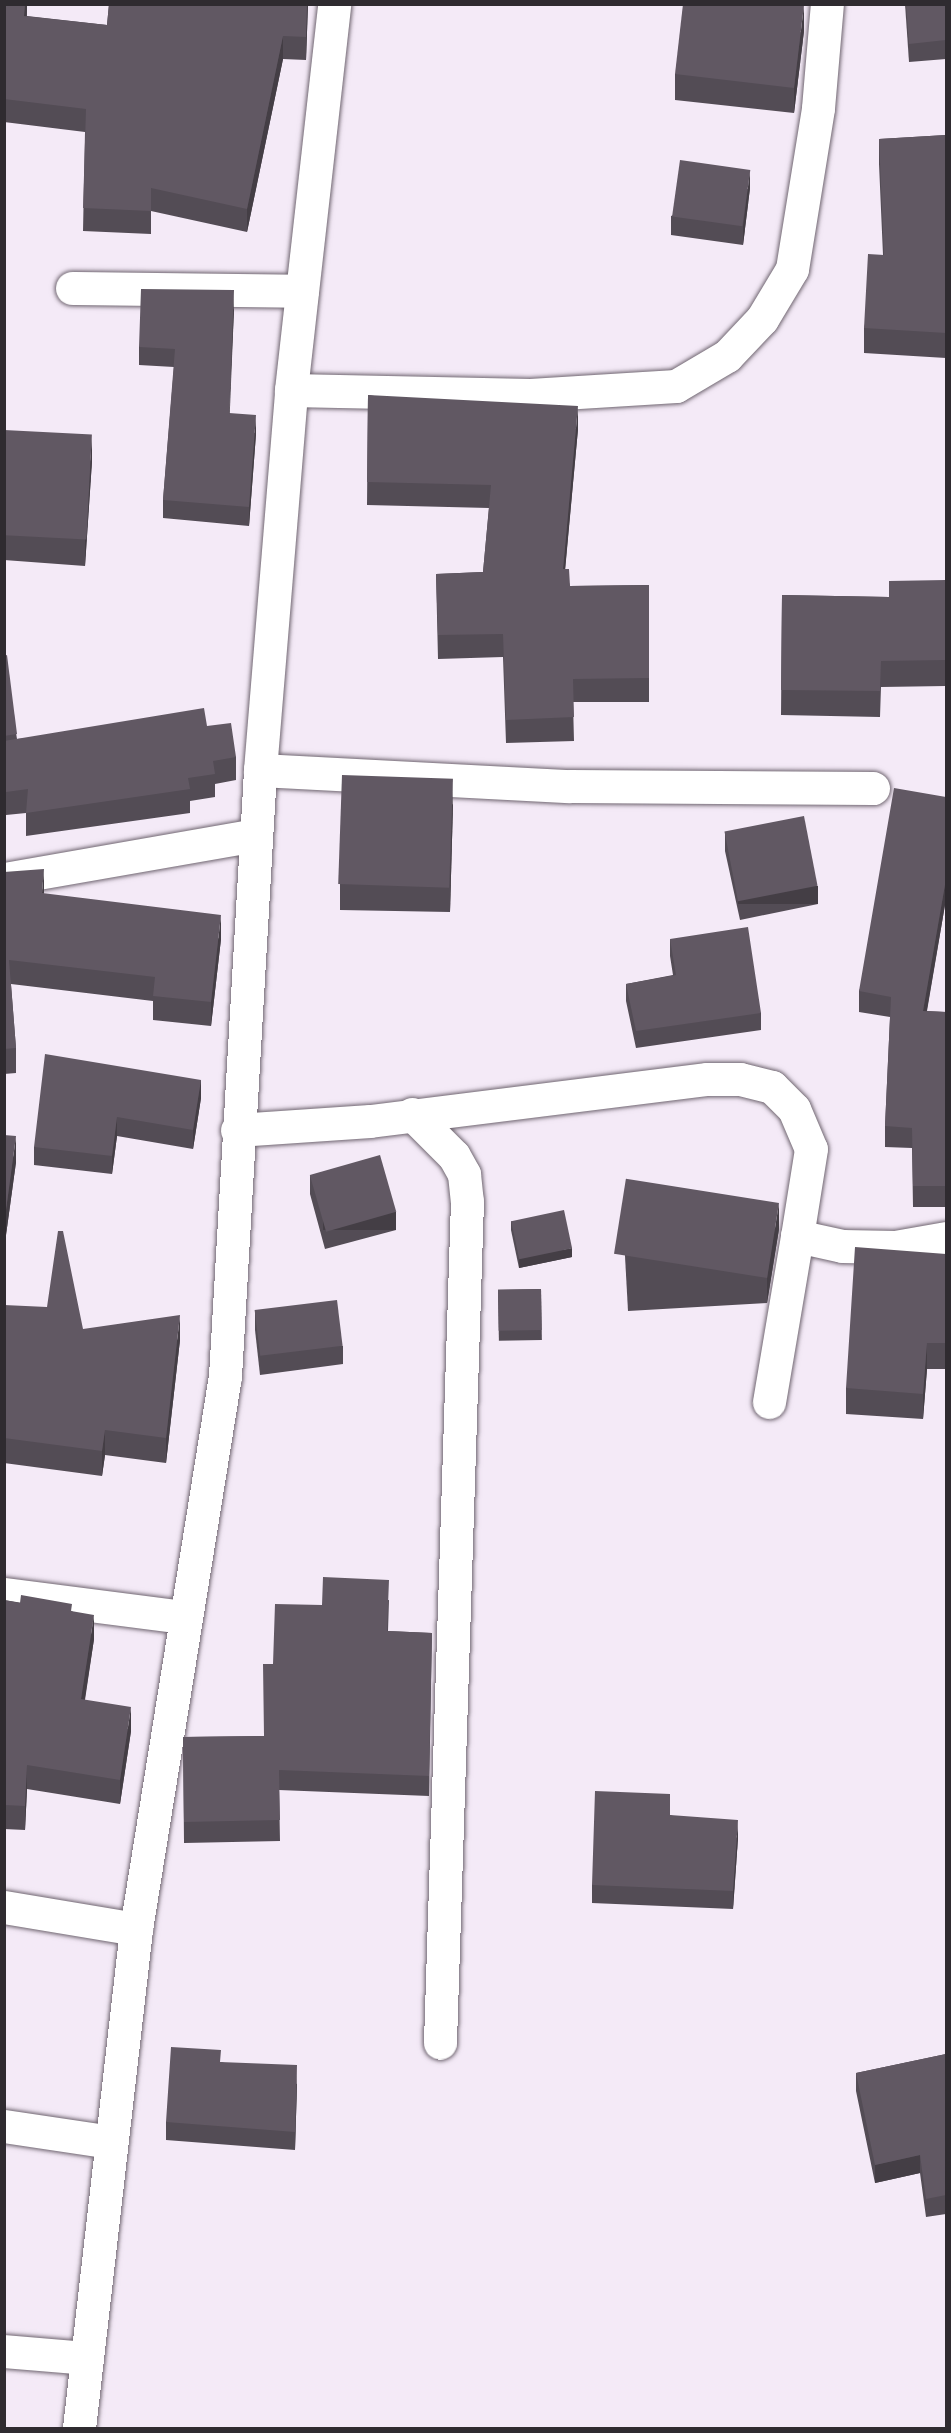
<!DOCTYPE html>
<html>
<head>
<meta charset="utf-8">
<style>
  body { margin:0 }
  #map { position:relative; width:951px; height:2433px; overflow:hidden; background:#f4eaf7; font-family:"Space Grotesk",sans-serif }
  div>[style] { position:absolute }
  .roads { filter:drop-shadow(0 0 2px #706671) drop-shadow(0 0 2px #706671) }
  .minor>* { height:33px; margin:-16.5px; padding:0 16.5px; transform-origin:16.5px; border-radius:16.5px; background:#fff }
  .wall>* { inset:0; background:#534c55; transform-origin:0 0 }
  .shaded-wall>* { inset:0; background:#443e45; transform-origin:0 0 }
  .building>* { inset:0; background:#615863; transform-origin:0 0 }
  span { translate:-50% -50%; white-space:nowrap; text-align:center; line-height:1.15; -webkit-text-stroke:6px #fef9ff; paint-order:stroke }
  .frame { position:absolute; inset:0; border:6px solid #2f2b30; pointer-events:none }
</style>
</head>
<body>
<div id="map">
  <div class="roads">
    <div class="minor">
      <div style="left:72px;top:288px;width:230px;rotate:0.7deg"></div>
      <div style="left:291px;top:390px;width:239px;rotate:1.2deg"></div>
      <div style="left:530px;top:395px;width:146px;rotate:-3.5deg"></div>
      <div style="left:676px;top:386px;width:59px;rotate:-30.5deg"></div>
      <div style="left:727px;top:356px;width:51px;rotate:-46.6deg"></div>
      <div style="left:762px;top:319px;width:58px;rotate:-59deg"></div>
      <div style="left:792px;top:269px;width:163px;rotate:-80.8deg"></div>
      <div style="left:818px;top:108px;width:104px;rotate:-85.1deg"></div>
      <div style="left:260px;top:770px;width:310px;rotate:3deg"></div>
      <div style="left:570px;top:786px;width:303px;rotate:0.4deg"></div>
      <div style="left:4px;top:879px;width:255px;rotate:-9.9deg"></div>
      <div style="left:412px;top:1114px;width:59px;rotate:45deg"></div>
      <div style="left:454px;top:1156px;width:21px;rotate:61deg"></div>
      <div style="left:464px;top:1174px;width:27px;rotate:84deg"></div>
      <div style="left:467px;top:1201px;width:842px;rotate:91.84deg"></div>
      <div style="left:237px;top:1130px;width:133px;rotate:-3.9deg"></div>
      <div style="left:370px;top:1121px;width:340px;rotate:-7.1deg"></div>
      <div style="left:707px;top:1079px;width:33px"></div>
      <div style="left:740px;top:1079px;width:33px;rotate:14deg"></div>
      <div style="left:772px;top:1087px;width:31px;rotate:45deg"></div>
      <div style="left:794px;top:1109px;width:43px;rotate:67deg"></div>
      <div style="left:811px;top:1149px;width:88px;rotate:99.1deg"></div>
      <div style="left:797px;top:1236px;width:46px;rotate:12.5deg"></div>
      <div style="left:842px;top:1246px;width:53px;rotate:1.1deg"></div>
      <div style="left:895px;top:1247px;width:52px;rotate:-10deg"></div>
      <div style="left:769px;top:1402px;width:168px;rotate:-80.4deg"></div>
      <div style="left:4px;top:1594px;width:181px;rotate:7.3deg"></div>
      <div style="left:4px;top:1907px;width:134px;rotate:9.5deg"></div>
      <div style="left:4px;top:2126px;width:108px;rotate:8.5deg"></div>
      <div style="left:4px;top:2351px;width:83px;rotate:4.8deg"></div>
      <div style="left:79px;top:2428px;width:502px;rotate:-83.48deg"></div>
      <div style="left:136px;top:1929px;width:560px;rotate:-80.86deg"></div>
      <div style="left:225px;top:1376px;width:607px;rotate:-86.69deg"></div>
      <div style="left:260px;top:770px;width:381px;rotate:-85.3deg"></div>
      <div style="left:291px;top:390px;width:388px;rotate:-83.6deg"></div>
    </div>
  </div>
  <div class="wall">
    <div style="clip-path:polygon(4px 4px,27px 4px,27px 16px,107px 25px,109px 4px,308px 4px,306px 60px,283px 59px,247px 232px,151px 211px,151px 234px,83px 231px,85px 132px,4px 122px)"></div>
    <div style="clip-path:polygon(905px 4px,946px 4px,946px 59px,909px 62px)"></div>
    <div style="clip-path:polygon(804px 31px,794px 113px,675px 100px,675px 74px)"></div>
    <div style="clip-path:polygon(946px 135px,946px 358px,864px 353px,864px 328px,883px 255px,879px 164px,879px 139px)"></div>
    <div style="clip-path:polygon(750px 188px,743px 245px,671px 235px,671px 216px)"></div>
    <div style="clip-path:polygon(234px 309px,229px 413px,256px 434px,249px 526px,163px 518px,163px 500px,174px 367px,139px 365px,139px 347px)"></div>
    <div style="clip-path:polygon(368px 395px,578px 429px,565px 569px,570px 586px,649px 585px,649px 702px,573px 702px,574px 741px,506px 743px,503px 657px,438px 659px,436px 574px,483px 572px,489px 508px,367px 505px)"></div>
    <div style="clip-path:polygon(4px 430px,92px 461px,85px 566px,4px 560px)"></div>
    <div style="clip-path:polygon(946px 580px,946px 686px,881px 687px,880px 717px,781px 715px,782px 595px,889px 597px)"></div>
    <div style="clip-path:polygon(4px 656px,17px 739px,207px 726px,236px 757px,236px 780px,215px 784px,215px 797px,190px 801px,190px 813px,26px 836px,26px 813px,6px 815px,4px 800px)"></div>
    <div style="clip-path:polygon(946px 797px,946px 899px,927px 1011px,946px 1012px,946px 1207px,913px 1207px,912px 1148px,885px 1147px,885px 1126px,890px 1017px,859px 1012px,859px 991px)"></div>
    <div style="clip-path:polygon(453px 804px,450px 912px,340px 910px,340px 884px)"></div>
    <div style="clip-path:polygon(725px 832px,818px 904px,740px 920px,725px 851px)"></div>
    <div style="clip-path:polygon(4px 872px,44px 894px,221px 939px,211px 1026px,153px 1020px,153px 1001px,11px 984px,16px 1048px,16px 1073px,4px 1074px)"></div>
    <div style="clip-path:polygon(670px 939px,761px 1013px,761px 1030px,636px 1048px,626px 1001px,626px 984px,673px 975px,670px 956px)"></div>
    <div style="clip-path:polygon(201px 1080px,201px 1098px,193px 1149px,117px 1136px,112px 1174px,34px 1165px,34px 1147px)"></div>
    <div style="clip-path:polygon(4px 1135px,16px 1162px,6px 1235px,4px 1235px)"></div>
    <div style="clip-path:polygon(310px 1175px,396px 1230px,325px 1249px,310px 1194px)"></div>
    <div style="clip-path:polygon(624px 1212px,779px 1229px,767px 1303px,628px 1311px,624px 1238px)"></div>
    <div style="clip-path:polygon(511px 1221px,572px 1257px,519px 1268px,511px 1230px)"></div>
    <div style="clip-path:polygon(946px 1254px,946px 1369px,927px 1369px,923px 1419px,846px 1414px,846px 1388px)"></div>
    <div style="left:541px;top:1289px;width:51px;height:43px;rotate:89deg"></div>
    <div style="clip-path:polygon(4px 1305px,83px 1329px,180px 1340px,166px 1463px,105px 1455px,102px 1476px,4px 1463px)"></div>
    <div style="clip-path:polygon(255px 1311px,343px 1346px,343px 1364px,260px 1375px,255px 1330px)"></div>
    <div style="clip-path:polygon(4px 1600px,72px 1611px,94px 1639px,85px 1700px,131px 1731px,120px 1804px,27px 1789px,25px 1830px,4px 1829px)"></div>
    <div style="clip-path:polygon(389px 1600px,388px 1631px,432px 1633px,429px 1796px,279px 1790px,280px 1841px,184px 1843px,183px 1737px,264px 1736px,273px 1664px,322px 1605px)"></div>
    <div style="clip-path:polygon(670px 1815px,738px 1838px,733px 1909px,592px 1903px,592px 1885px)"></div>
    <div style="clip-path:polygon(946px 2054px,946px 2214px,926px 2217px,920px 2173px,875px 2183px,856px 2091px,856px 2073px)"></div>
    <div style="clip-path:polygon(221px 2062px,297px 2084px,295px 2150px,166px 2140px,166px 2122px)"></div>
  </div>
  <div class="shaded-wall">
    <div style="clip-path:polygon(25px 4px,27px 4px,27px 10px,24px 39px,24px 16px)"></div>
    <div style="clip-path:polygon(307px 4px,308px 4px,306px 60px,306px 37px)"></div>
    <div style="clip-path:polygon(804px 5px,804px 31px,794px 113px,794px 88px)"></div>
    <div style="clip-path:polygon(283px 36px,283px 59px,247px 232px,247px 209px)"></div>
    <div style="clip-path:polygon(750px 170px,750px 188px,743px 245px,743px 227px)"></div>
    <div style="clip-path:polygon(234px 290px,234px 309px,229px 432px,229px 413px)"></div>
    <div style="clip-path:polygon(578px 406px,578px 429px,563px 593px,563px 569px)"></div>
    <div style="clip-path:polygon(256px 415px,256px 434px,249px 526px,249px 507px)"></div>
    <div style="clip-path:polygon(92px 435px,92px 461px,85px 566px,85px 540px)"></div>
    <div style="clip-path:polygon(453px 779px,453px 804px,450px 912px,450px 886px)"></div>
    <div style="clip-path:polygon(44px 869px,44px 894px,42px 893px)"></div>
    <div style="clip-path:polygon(946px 879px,946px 899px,923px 1032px,923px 1011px)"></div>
    <div style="left:818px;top:886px;width:18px;height:80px;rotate:90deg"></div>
    <div style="clip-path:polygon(221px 915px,221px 939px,211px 1026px,211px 1002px)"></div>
    <div style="clip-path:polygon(201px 1080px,201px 1098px,193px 1149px,193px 1130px)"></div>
    <div style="clip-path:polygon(117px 1117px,117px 1136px,112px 1174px,112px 1156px)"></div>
    <div style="clip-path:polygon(16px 1136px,16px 1162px,6px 1235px,6px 1210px)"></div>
    <div style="clip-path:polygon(779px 1203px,779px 1229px,767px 1303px,767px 1278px)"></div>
    <div style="left:396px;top:1212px;width:18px;height:73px;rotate:90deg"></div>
    <div style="clip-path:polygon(572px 1248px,572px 1257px,519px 1268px,519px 1258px)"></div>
    <div style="clip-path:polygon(180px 1315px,180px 1340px,166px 1463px,166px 1438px)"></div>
    <div style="clip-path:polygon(927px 1343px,927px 1369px,923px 1419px,923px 1394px)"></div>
    <div style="clip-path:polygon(105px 1430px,105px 1455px,102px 1476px,102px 1451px)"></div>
    <div style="clip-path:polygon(94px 1615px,94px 1639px,81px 1723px,81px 1699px)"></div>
    <div style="clip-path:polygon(131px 1707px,131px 1731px,120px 1804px,120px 1780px)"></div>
    <div style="clip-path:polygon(27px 1765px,27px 1789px,25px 1830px,25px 1806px)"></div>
    <div style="clip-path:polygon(738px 1820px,738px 1838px,733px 1909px,733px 1891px)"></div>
    <div style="clip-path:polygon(297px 2065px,297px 2084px,295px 2150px,295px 2132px)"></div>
    <div style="clip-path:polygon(920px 2155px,920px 2173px,875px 2183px,875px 2165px)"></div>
  </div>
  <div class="building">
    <div style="clip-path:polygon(4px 4px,25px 4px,24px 16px,107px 25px,109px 4px,307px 4px,306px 37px,283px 36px,247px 209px,151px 188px,151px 211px,83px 208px,86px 109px,4px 99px)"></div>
    <div style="clip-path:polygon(683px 4px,804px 5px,794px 88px,675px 74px)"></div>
    <div style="clip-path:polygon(906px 4px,946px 4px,946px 40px,909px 44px)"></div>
    <div style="clip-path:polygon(946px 135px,946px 333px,864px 328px,868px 254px,884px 255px,879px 139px)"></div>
    <div style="left:680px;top:160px;width:71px;height:57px;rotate:8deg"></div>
    <div style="clip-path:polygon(141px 289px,234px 290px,229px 413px,256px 415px,249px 507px,163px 500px,175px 349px,139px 347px)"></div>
    <div style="clip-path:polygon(368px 395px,578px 406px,563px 569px,569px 569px,570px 586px,649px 585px,649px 678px,573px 679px,574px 717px,506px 720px,503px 634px,438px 635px,436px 574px,483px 572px,491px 485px,367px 482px)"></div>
    <div style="left:4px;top:430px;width:88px;height:105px;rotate:3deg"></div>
    <div style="clip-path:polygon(946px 580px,946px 660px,881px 661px,880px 691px,781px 690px,782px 595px,889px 597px,889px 581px)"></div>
    <div style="clip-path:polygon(7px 655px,17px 734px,4px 736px,4px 656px)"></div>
    <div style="clip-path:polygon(204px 708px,207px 726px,231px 723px,236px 757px,213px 761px,215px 774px,188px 778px,190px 789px,26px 813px,28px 789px,6px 792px,4px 777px,4px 741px)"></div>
    <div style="left:342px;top:775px;width:111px;height:109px;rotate:2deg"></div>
    <div style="clip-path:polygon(894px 788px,946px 797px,946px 879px,923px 1011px,946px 1012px,946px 1186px,913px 1186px,912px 1128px,885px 1126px,891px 997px,859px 991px)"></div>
    <div style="left:804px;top:816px;width:71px;height:81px;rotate:79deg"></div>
    <div style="clip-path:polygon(44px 869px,42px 893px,221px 915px,211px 1002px,153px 996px,155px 977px,9px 960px,16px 1048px,4px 1049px,4px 872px)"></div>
    <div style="clip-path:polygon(748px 927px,761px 1013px,636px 1031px,626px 984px,676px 975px,670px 939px)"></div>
    <div style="clip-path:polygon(45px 1054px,201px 1080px,193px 1130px,117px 1117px,112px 1156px,34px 1147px)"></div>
    <div style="clip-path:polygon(4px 1135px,16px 1136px,6px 1210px,4px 1209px)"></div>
    <div style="left:380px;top:1155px;width:59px;height:73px;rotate:74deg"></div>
    <div style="left:779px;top:1203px;width:76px;height:155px;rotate:99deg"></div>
    <div style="left:564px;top:1210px;width:39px;height:54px;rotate:78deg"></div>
    <div style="clip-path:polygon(58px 1231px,63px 1231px,83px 1329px,180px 1315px,166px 1438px,105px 1430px,102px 1451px,4px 1438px,4px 1305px,47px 1307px)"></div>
    <div style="clip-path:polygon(855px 1247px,946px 1254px,946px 1343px,927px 1343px,923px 1394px,846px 1388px)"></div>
    <div style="left:541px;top:1289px;width:41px;height:43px;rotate:89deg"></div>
    <div style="left:337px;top:1300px;width:46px;height:83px;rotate:83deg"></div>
    <div style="clip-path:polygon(323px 1577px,389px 1580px,387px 1631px,432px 1633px,429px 1776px,279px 1770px,280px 1820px,184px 1822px,183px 1737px,264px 1736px,263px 1664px,273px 1664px,275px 1604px,322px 1605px)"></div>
    <div style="clip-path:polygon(21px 1595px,72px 1604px,71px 1611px,94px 1615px,81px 1699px,131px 1707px,120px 1780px,27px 1765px,25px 1806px,4px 1805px,4px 1600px,20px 1603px)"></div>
    <div style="clip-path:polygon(595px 1791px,670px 1794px,670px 1815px,738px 1820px,733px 1891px,592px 1885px)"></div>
    <div style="clip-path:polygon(171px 2047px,221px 2050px,220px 2062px,297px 2065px,295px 2132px,166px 2122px)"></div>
    <div style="clip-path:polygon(946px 2054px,946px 2195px,926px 2199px,920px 2155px,875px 2165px,856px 2073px)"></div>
  </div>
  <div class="frame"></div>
</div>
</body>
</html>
